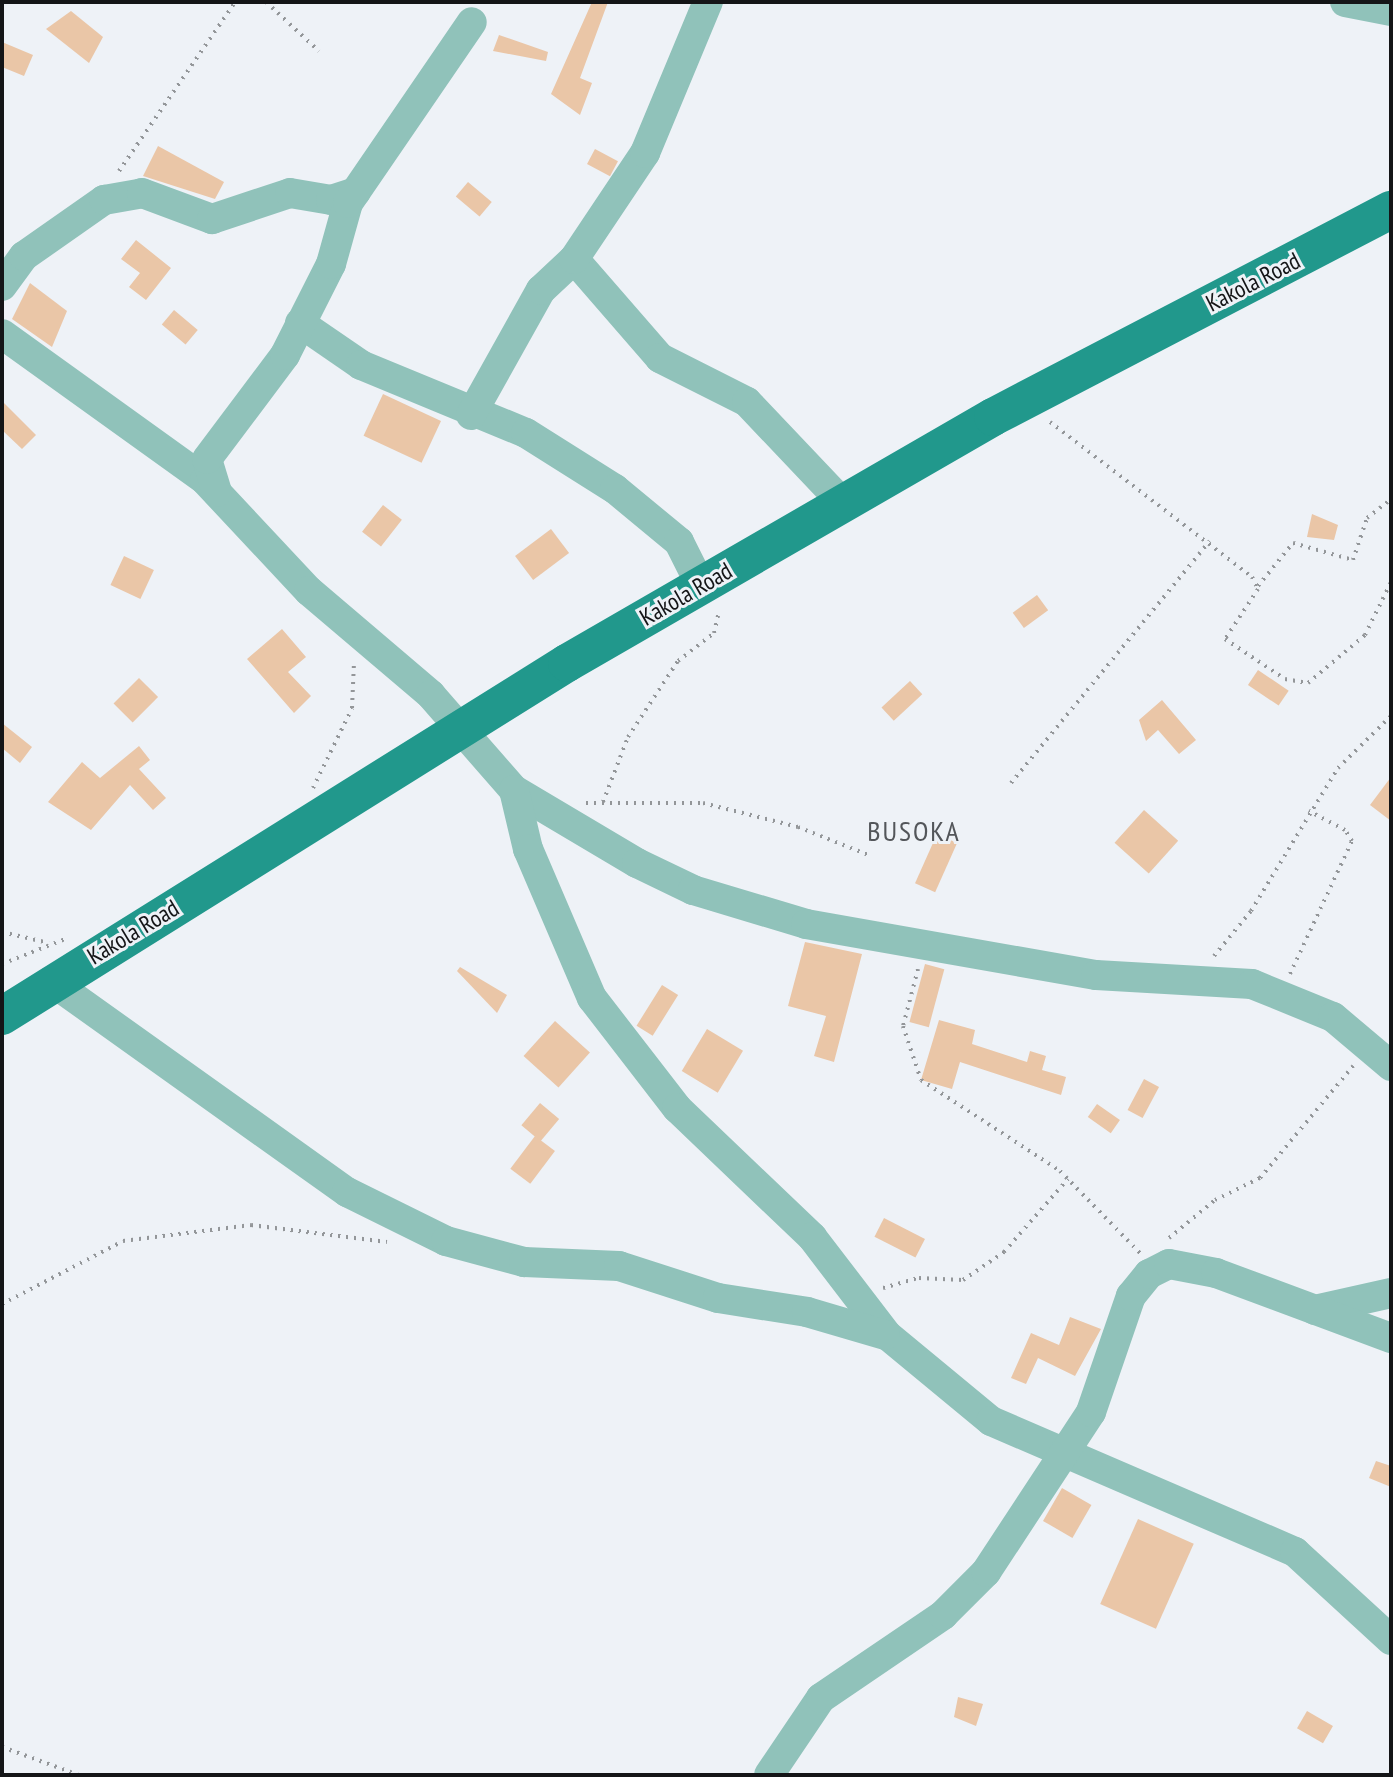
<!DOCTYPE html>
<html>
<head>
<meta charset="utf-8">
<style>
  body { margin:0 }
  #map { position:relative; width:1393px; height:1777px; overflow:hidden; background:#eef2f7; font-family:"PT Sans Narrow",sans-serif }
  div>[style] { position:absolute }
  .building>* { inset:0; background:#eac6a7; transform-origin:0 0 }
  .path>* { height:4px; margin-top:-2px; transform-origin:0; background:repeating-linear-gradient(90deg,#939699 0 2px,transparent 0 8px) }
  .minor>* { height:30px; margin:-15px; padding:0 15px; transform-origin:15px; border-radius:15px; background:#90c2ba }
  .major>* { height:38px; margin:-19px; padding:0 19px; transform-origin:19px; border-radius:19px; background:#21988c }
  span { translate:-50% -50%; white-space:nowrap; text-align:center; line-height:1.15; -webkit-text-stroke:6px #eef2f7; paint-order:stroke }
  .street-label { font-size:24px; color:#141517 }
  .quarter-label { font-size:28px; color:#53565a; letter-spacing:2px }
  .frame { position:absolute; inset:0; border:4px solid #141517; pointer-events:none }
</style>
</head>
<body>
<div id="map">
  <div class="building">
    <div style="clip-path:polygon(592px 2px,608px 2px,580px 78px,592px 83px,580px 115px,551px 94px)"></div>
    <div style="clip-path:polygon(71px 11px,103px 37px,89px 63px,46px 29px)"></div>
    <div style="clip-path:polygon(499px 35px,548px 52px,546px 61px,493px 51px)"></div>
    <div style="clip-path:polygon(2px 42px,33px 55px,24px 76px,2px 67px)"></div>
    <div style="clip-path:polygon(158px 146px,224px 182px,215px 199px,143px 176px)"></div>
    <div style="left:595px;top:149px;width:26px;height:17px;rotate:28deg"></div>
    <div style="left:468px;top:182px;width:31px;height:19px;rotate:40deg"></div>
    <div style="clip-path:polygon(136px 240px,171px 268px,146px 300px,129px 287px,140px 273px,121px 259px)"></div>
    <div style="clip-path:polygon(30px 283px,67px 311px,52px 347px,12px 319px)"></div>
    <div style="left:174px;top:310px;width:31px;height:19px;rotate:40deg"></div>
    <div style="left:383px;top:394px;width:64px;height:46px;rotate:25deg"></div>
    <div style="clip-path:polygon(2px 401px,36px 435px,22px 449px,2px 430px)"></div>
    <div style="left:383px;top:505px;width:24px;height:34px;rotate:38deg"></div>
    <div style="clip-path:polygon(1312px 514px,1338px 525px,1334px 540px,1307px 537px)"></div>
    <div style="left:551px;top:529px;width:30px;height:45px;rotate:53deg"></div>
    <div style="left:124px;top:556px;width:33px;height:32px;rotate:25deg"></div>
    <div style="left:1037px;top:595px;width:19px;height:30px;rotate:54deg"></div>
    <div style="clip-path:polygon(282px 629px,306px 657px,288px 672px,311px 696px,294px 713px,247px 659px)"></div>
    <div style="left:1258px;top:670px;width:37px;height:18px;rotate:34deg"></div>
    <div style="left:139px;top:678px;width:27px;height:36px;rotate:45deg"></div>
    <div style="left:910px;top:681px;width:18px;height:39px;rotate:47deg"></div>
    <div style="clip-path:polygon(1162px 700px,1196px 740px,1179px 754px,1158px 730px,1146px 741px,1139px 720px)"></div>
    <div style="clip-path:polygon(2px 723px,32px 747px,20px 763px,2px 748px)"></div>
    <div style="clip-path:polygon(139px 746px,150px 760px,139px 769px,166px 798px,153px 810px,130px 785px,91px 830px,48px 802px,82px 762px,100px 778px)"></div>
    <div style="clip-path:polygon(1391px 777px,1391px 821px,1370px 805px)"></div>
    <div style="left:1144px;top:810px;width:46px;height:44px;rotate:42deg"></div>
    <div style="left:937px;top:834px;width:22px;height:54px;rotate:24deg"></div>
    <div style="clip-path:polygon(805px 942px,862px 954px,834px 1062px,814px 1056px,826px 1016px,788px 1006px)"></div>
    <div style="left:925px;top:964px;width:20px;height:60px;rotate:15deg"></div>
    <div style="clip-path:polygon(460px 967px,507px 995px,497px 1013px,457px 971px)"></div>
    <div style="left:662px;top:985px;width:19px;height:48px;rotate:32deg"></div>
    <div style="clip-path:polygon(939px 1020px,975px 1030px,972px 1044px,1027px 1062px,1030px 1051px,1046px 1056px,1042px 1070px,1066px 1077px,1061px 1095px,960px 1062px,952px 1089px,921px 1080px)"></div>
    <div style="left:555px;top:1021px;width:47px;height:47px;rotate:42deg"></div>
    <div style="left:707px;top:1029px;width:42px;height:49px;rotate:31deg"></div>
    <div style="left:1144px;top:1079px;width:17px;height:35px;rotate:28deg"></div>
    <div style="left:540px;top:1103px;width:25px;height:29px;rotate:40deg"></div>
    <div style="left:1097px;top:1104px;width:28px;height:16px;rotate:35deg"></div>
    <div style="left:535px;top:1136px;width:25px;height:41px;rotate:37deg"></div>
    <div style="left:884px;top:1218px;width:46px;height:21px;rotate:27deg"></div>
    <div style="clip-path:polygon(1070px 1317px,1101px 1329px,1075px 1376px,1038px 1358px,1026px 1384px,1011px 1378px,1031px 1333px,1059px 1345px)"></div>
    <div style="clip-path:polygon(1376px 1461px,1391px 1466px,1391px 1487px,1369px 1478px)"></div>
    <div style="left:1062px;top:1488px;width:34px;height:38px;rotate:30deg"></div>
    <div style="left:1138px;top:1519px;width:61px;height:93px;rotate:24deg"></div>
    <div style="clip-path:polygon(958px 1697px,983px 1704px,976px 1726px,954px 1717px)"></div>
    <div style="left:1307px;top:1711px;width:30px;height:20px;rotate:30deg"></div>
  </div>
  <div class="path">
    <div style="left:266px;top:2px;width:72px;rotate:42.8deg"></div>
    <div style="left:119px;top:171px;width:205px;rotate:-55.5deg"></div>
    <div style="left:1050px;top:422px;width:255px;rotate:37.5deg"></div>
    <div style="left:1252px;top:577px;width:13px;rotate:63deg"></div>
    <div style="left:1258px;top:589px;width:60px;rotate:123.4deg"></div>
    <div style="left:1225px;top:639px;width:72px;rotate:33.7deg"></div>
    <div style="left:1285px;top:679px;width:23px;rotate:10deg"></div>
    <div style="left:1308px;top:683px;width:75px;rotate:-40.1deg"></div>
    <div style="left:1365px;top:635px;width:59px;rotate:-63.9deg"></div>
    <div style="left:1258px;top:586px;width:55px;rotate:-50.9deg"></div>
    <div style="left:1293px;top:543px;width:62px;rotate:15.8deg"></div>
    <div style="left:1353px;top:560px;width:44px;rotate:-71.6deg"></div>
    <div style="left:1367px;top:518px;width:31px;rotate:-38deg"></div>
    <div style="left:1011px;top:783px;width:313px;rotate:-50.6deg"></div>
    <div style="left:313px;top:788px;width:89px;rotate:-64deg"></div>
    <div style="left:352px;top:708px;width:45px;rotate:-87.5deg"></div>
    <div style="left:603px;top:802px;width:70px;rotate:-69deg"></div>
    <div style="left:628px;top:737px;width:91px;rotate:-56.7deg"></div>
    <div style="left:678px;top:661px;width:46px;rotate:-37.9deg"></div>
    <div style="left:714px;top:633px;width:23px;rotate:-77deg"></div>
    <div style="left:586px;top:803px;width:117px"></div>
    <div style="left:703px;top:803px;width:98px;rotate:14.2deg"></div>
    <div style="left:798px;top:827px;width:79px;rotate:21.7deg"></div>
    <div style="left:2px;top:932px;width:48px;rotate:13.2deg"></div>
    <div style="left:1214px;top:956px;width:58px;rotate:-50.6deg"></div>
    <div style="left:1251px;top:911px;width:167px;rotate:-58.7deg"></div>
    <div style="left:1338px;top:768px;width:74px;rotate:-44.5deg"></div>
    <div style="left:2px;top:964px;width:71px;rotate:-21.5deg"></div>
    <div style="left:918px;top:969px;width:59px;rotate:104.7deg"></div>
    <div style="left:903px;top:1026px;width:57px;rotate:71.6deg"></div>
    <div style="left:921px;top:1080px;width:166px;rotate:33.2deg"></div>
    <div style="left:1060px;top:1171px;width:115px;rotate:45.7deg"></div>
    <div style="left:1290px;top:974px;width:147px;rotate:-65deg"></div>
    <div style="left:1352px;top:841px;width:13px;rotate:-122deg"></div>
    <div style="left:1345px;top:830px;width:41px;rotate:-152.2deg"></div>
    <div style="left:1169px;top:1238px;width:60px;rotate:-39.6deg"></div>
    <div style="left:1215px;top:1200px;width:50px;rotate:-26.1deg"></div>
    <div style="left:1260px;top:1178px;width:146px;rotate:-50.3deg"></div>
    <div style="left:883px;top:1288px;width:37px;rotate:-16deg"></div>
    <div style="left:919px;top:1278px;width:44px;rotate:2.6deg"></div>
    <div style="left:963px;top:1280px;width:50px;rotate:-34.3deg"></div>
    <div style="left:1004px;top:1252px;width:97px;rotate:-48.8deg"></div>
    <div style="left:2px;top:1304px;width:136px;rotate:-27.5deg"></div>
    <div style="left:123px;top:1241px;width:129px;rotate:-7.1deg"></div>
    <div style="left:251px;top:1225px;width:137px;rotate:7.1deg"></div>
    <div style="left:2px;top:1747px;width:82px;rotate:20deg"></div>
  </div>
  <div class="minor">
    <div style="left:1345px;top:2px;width:47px;rotate:11.1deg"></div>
    <div style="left:574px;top:259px;width:131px;rotate:49deg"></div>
    <div style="left:660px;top:358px;width:97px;rotate:26.8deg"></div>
    <div style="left:747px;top:402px;width:139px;rotate:46.5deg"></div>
    <div style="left:2px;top:286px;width:37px;rotate:-54deg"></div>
    <div style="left:24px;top:256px;width:98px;rotate:-35deg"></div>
    <div style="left:104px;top:200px;width:39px;rotate:-10deg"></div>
    <div style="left:142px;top:193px;width:75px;rotate:20.4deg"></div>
    <div style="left:212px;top:219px;width:82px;rotate:-18.4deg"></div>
    <div style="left:290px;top:193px;width:42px;rotate:9.7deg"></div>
    <div style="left:331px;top:200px;width:26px;rotate:-18deg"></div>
    <div style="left:300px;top:323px;width:74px;rotate:34.5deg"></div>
    <div style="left:361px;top:365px;width:178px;rotate:22.4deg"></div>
    <div style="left:526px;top:433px;width:105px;rotate:32.2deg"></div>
    <div style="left:615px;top:489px;width:83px;rotate:39.6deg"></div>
    <div style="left:679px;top:542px;width:49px;rotate:63.4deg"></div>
    <div style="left:2px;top:334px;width:250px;rotate:35.7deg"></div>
    <div style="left:205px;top:480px;width:152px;rotate:46.9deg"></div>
    <div style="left:309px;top:591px;width:160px;rotate:40.4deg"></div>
    <div style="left:431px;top:695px;width:126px;rotate:48.9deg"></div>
    <div style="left:514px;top:790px;width:143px;rotate:30.7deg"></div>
    <div style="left:637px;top:863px;width:62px;rotate:25.7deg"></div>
    <div style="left:693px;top:890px;width:118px;rotate:16.7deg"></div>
    <div style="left:806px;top:924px;width:294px;rotate:10deg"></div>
    <div style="left:1096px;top:975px;width:156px;rotate:3.3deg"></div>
    <div style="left:1252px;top:984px;width:87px;rotate:22.2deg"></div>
    <div style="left:1333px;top:1017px;width:76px;rotate:40.2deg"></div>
    <div style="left:471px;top:415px;width:143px;rotate:-60.8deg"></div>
    <div style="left:541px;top:290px;width:45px;rotate:-43.2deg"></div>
    <div style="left:574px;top:259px;width:128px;rotate:-56.2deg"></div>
    <div style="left:645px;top:153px;width:164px;rotate:-67.4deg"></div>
    <div style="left:217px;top:492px;width:34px;rotate:-107deg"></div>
    <div style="left:207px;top:459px;width:130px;rotate:-53.1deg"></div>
    <div style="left:285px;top:355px;width:102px;rotate:-63.2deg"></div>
    <div style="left:331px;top:264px;width:63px;rotate:-74.4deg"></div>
    <div style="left:348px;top:203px;width:219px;rotate:-55.6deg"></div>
    <div style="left:514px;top:790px;width:61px;rotate:76.7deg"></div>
    <div style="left:528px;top:849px;width:162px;rotate:66.8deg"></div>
    <div style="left:592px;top:998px;width:139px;rotate:52.3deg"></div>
    <div style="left:677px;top:1108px;width:187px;rotate:43.7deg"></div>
    <div style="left:812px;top:1237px;width:123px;rotate:52.6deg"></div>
    <div style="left:887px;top:1335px;width:135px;rotate:39.6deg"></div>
    <div style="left:991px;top:1421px;width:331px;rotate:23.3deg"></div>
    <div style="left:1295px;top:1552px;width:130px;rotate:42.5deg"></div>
    <div style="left:51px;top:981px;width:364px;rotate:35.5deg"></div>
    <div style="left:347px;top:1192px;width:110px;rotate:26.3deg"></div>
    <div style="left:446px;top:1241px;width:81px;rotate:15.1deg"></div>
    <div style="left:524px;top:1262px;width:95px;rotate:2.4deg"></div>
    <div style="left:619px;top:1266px;width:104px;rotate:17.9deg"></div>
    <div style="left:718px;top:1298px;width:90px;rotate:8.9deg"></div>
    <div style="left:807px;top:1312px;width:81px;rotate:16.4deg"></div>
    <div style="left:1315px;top:1310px;width:78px;rotate:-12.6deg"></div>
    <div style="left:769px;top:1775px;width:93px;rotate:-56deg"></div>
    <div style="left:821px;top:1698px;width:148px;rotate:-34.2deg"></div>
    <div style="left:943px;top:1615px;width:61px;rotate:-45deg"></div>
    <div style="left:986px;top:1572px;width:191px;rotate:-56.7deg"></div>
    <div style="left:1091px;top:1412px;width:123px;rotate:-71deg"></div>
    <div style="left:1131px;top:1296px;width:28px;rotate:-51deg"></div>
    <div style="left:1149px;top:1274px;width:22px;rotate:-27deg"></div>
    <div style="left:1169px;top:1264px;width:48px;rotate:10.8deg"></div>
    <div style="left:1216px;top:1273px;width:187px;rotate:20.4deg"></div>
  </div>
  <div class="major">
    <div style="left:2px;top:1016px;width:666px;rotate:-32deg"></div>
    <div style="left:567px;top:663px;width:492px;rotate:-30deg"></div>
    <div style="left:993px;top:417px;width:449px;rotate:-27.5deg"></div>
  </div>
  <div class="street-label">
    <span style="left:1253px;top:282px;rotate:-27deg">Kakola Road</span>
    <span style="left:686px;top:594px;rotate:-30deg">Kakola Road</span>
    <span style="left:133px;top:932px;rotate:-31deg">Kakola Road</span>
  </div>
  <div class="quarter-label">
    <span style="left:914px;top:831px">BUSOKA</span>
  </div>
  <div class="frame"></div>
</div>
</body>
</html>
